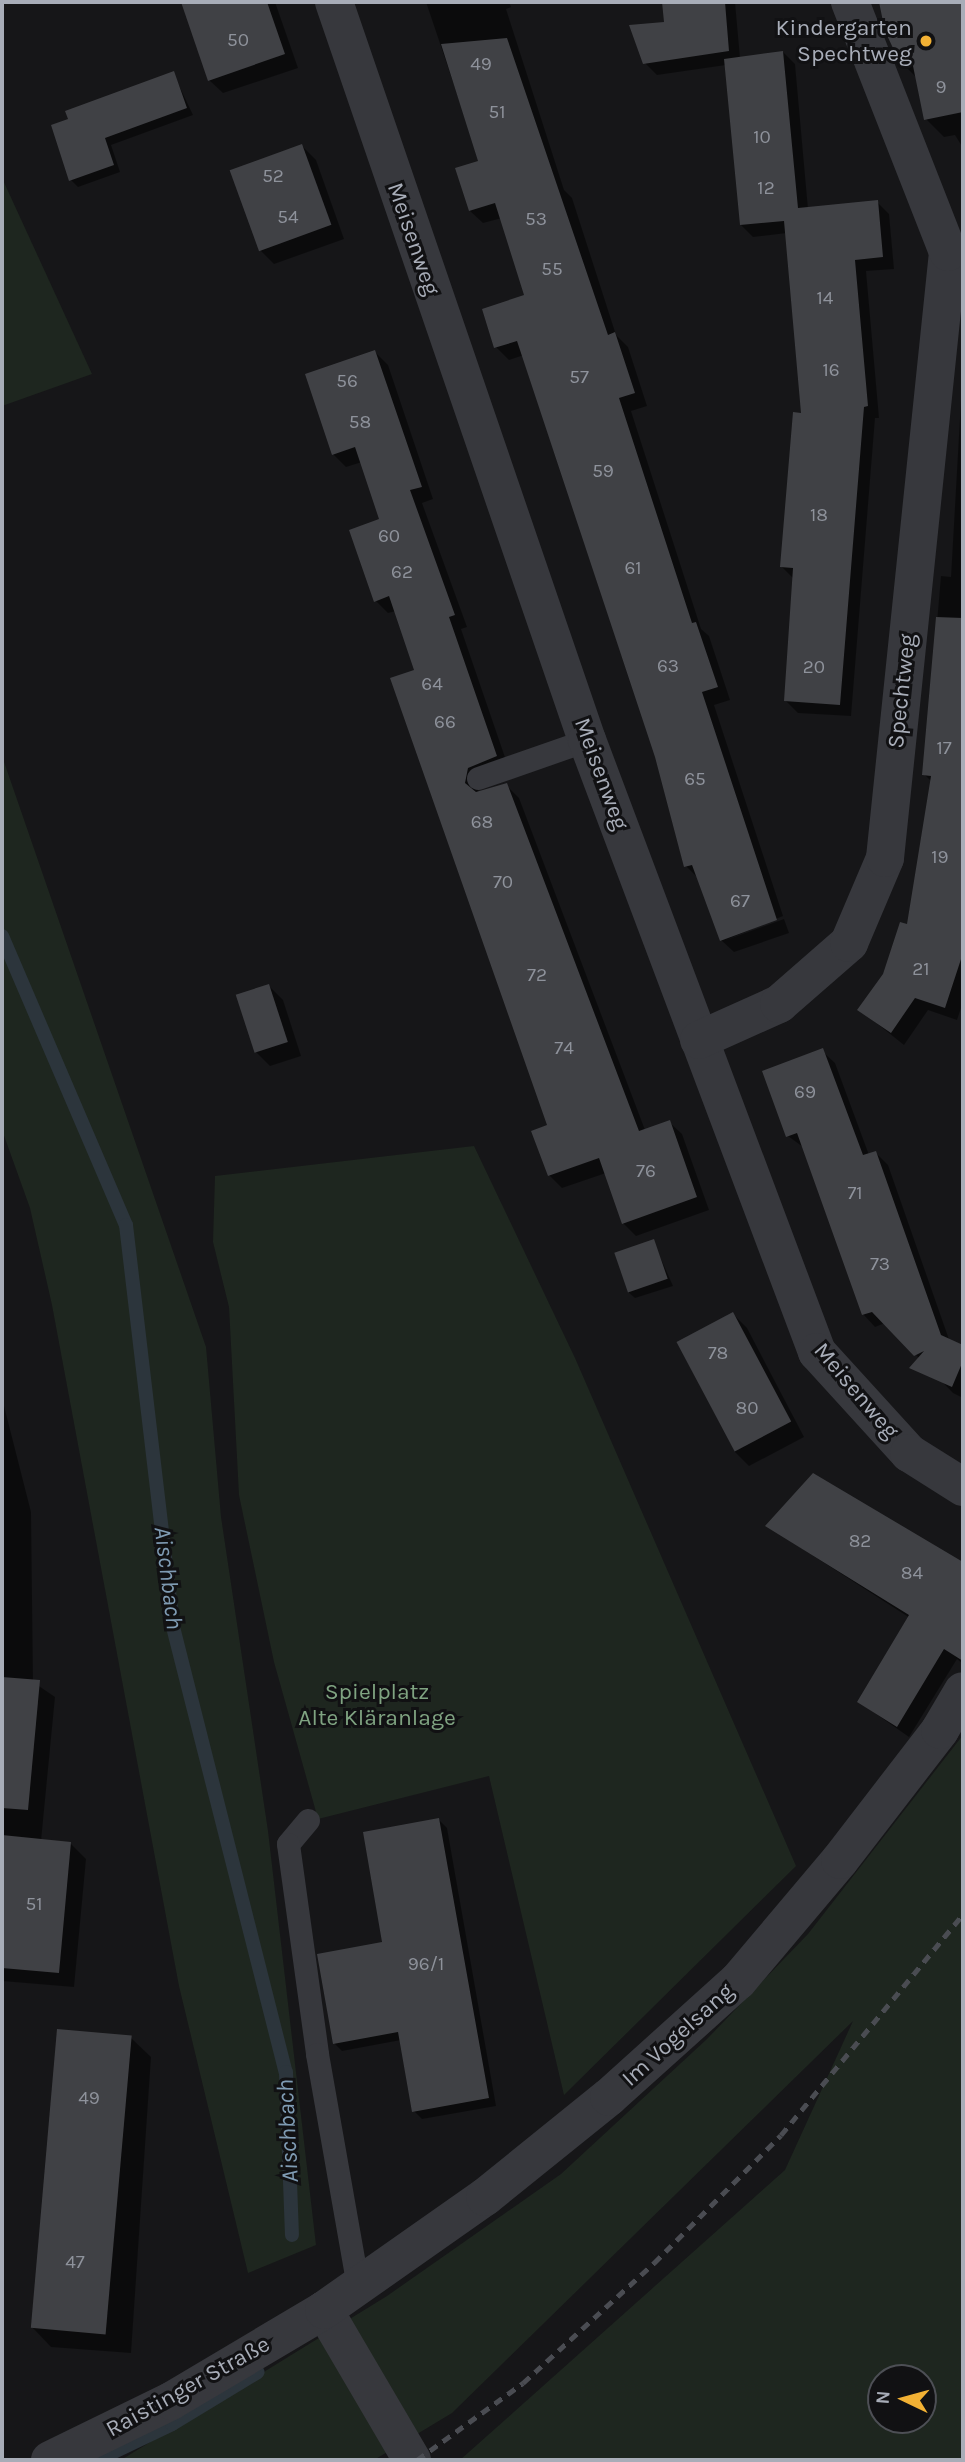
<!DOCTYPE html>
<html>
<head>
<meta charset="utf-8">
<style>
  body { margin:0 }
  #map { position:relative; width:965px; height:2462px; overflow:hidden; background:#161618; font-family:Karla,sans-serif }
  div>[style] { position:absolute }
  .green>* { inset:0; background:#1e261f }
  .shadow>* { inset:0; background:#0007 }
  .stream>* { height:14px; margin:-7px; padding:0 7px; transform-origin:7px; border-radius:7px; background:#2c353c }
  .building>* { inset:0; background:#404145; transform-origin:0 0 }
  .lane>* { height:23px; margin:-11.5px; padding:0 11.5px; transform-origin:11.5px; border-radius:11.5px; background:#37383d }
  .street>* { height:38px; margin:-19px; padding:0 19px; transform-origin:19px; border-radius:19px; background:#37383d }
  .rail>* { height:5px; margin-top:-2.5px; transform-origin:0; background:repeating-linear-gradient(90deg,#4a4c52 0 9px,transparent 0 16px) }
  .dots>* { width:19px; height:19px; translate:-50% -50%; box-sizing:border-box; border:4px solid #111113; border-radius:50% }
  span { translate:-50% -50%; white-space:nowrap; text-align:center; line-height:1.15; -webkit-text-stroke:6px #111113; paint-order:stroke }
  .number-label { font-size:19px; color:#8e929b }
  .number-label span { -webkit-text-stroke-width:0 }
  .poi-label { font-size:23px; color:#a8adb8 }
  .right { translate:-100% -50%; text-align:right }
  .street-label { font-size:23px; color:#a8adb8 }
  .park-label { font-size:23px; color:#7fa381 }
  .water-label { font-size:24px; color:#7f9bb3; font-style:italic }
  .frame { position:absolute; inset:0; border:4px solid #a8adb8; pointer-events:none }
  .north { position:absolute; left:867px; top:2364px; width:70px; height:70px; box-sizing:border-box; background:#111113; border:2px solid #4d4f55; border-radius:50%; rotate:275deg; font-size:19px; font-weight:700; line-height:28px; text-align:center; color:#a8adb8 }
  .north::after { content:''; display:block; margin:auto; width:24px; height:32px; background:#f2b134; clip-path:polygon(50% 0,100% 100%,50% 72%,0 100%) }
</style>
</head>
<body>
<div id="map">
  <div class="green">
    <div style="clip-path:polygon(2px 178px,92px 374px,2px 406px)"></div>
    <div style="clip-path:polygon(2px 756px,206px 1347px,221px 1517px,268px 1831px,316px 2245px,248px 2273px,179px 1986px,52px 1305px,30px 1208px,2px 1130px)"></div>
    <div style="clip-path:polygon(474px 1146px,575px 1358px,796px 1866px,564px 2095px,489px 1776px,318px 1819px,274px 1662px,239px 1495px,229px 1307px,213px 1242px,215px 1176px)"></div>
    <div style="clip-path:polygon(evenodd,963px 1735px,963px 2460px,460px 2460px,785px 2170px,853px 2021px,452px 2413px,374px 2460px,121px 2460px,387px 2296px,561px 2174px,707px 2039px,808px 1934px,963px 1735px,881px 2378px,923px 2378px,923px 2420px,881px 2420px,881px 2378px)"></div>
  </div>
  <div class="shadow">
    <div style="clip-path:polygon(182px 2px,275px 2px,298px 68px,223px 93px,209px 80px)"></div>
    <div style="clip-path:polygon(426px 2px,509px 2px,511px 7px,506px 9px,564px 190px,572px 198px,616px 335px,628px 347px,647px 406px,631px 411px,701px 629px,709px 636px,730px 700px,714px 705px,783px 916px,726px 940px,784px 919px,789px 933px,734px 952px,721px 940px,700px 880px,686px 866px,657px 756px,524px 355px,509px 360px,496px 347px,526px 297px,502px 218px,483px 223px,470px 211px,480px 162px)"></div>
    <div style="clip-path:polygon(664px 2px,735px 2px,740px 58px,783px 52px,795px 64px,808px 209px,877px 202px,889px 214px,894px 269px,866px 271px,879px 418px,875px 418px,851px 716px,798px 713px,786px 701px,794px 579px,781px 566px,803px 415px,787px 233px,753px 237px,741px 225px,726px 65px,657px 75px,645px 63px,666px 24px)"></div>
    <div style="clip-path:polygon(881px 2px,963px 2px,963px 148px,955px 135px,944px 137px,926px 119px,918px 79px,901px 62px,887px 31px)"></div>
    <div style="clip-path:polygon(173px 73px,193px 115px,111px 145px,120px 172px,78px 187px,71px 180px,53px 126px)"></div>
    <div style="clip-path:polygon(302px 146px,316px 160px,344px 239px,274px 264px,260px 250px)"></div>
    <div style="clip-path:polygon(375px 352px,388px 365px,433px 499px,422px 503px,467px 627px,461px 629px,509px 769px,480px 781px,478px 793px,506px 785px,519px 798px,645px 1130px,669px 1122px,682px 1134px,709px 1210px,636px 1236px,623px 1223px,606px 1173px,562px 1188px,549px 1175px,550px 1127px,416px 671px,396px 611px,388px 613px,376px 601px,381px 520px,362px 462px,346px 467px,333px 454px)"></div>
    <div style="clip-path:polygon(963px 365px,963px 1002px,957px 1020px,928px 1010px,904px 1045px,860px 1010px,884px 975px,908px 926px,932px 782px,924px 774px,941px 576px,951px 577px)"></div>
    <div style="clip-path:polygon(269px 986px,283px 1000px,301px 1056px,270px 1066px,256px 1052px)"></div>
    <div style="clip-path:polygon(822px 1051px,835px 1063px,869px 1155px,876px 1153px,888px 1165px,952px 1348px,954px 1343px,963px 1347px,963px 1398px,953px 1393px,885px 1323px,875px 1327px,863px 1314px,803px 1147px,788px 1136px)"></div>
    <div style="clip-path:polygon(653px 1241px,673px 1286px,635px 1298px,628px 1292px)"></div>
    <div style="clip-path:polygon(733px 1314px,747px 1328px,804px 1437px,749px 1466px,735px 1452px)"></div>
    <div style="clip-path:polygon(2px 1398px,31px 1512px,33px 1682px,55px 1697px,41px 1841px,71px 1844px,86px 1859px,74px 1987px,2px 1981px)"></div>
    <div style="clip-path:polygon(813px 1475px,963px 1565px,963px 1664px,957px 1659px,909px 1737px,859px 1702px,910px 1618px,767px 1526px)"></div>
    <div style="clip-path:polygon(439px 1820px,447px 1828px,496px 2106px,422px 2119px,414px 2111px,401px 2040px,342px 2051px,334px 2043px)"></div>
    <div style="clip-path:polygon(131px 2038px,151px 2057px,131px 2353px,51px 2347px,32px 2327px)"></div>
  </div>
  <div class="stream">
    <div style="left:2px;top:936px;width:314px;rotate:66.8deg"></div>
    <div style="left:126px;top:1225px;width:405px;rotate:83.3deg"></div>
    <div style="left:173px;top:1627px;width:459px;rotate:75.8deg"></div>
    <div style="left:286px;top:2072px;width:163px;rotate:87.9deg"></div>
    <div style="left:97px;top:2460px;width:83px;rotate:-25.6deg"></div>
    <div style="left:172px;top:2424px;width:100px;rotate:-31.2deg"></div>
  </div>
  <div class="building">
    <div style="clip-path:polygon(181px 2px,267px 2px,285px 54px,208px 81px)"></div>
    <div style="clip-path:polygon(662px 2px,725px 2px,729px 51px,643px 64px,629px 25px,664px 22px)"></div>
    <div style="clip-path:polygon(879px 2px,963px 2px,963px 112px,924px 120px,912px 61px,900px 63px,885px 31px)"></div>
    <div style="clip-path:polygon(507px 38px,608px 335px,615px 332px,635px 393px,619px 398px,692px 623px,696px 622px,718px 687px,702px 692px,777px 920px,720px 941px,692px 865px,684px 867px,655px 757px,517px 341px,494px 348px,482px 309px,524px 295px,495px 203px,469px 211px,455px 168px,478px 161px,441px 44px)"></div>
    <div style="clip-path:polygon(783px 51px,798px 208px,878px 200px,883px 257px,855px 260px,868px 406px,864px 407px,840px 705px,784px 701px,793px 568px,780px 567px,793px 412px,801px 413px,784px 221px,740px 225px,724px 59px)"></div>
    <div style="clip-path:polygon(174px 71px,187px 108px,105px 138px,114px 165px,69px 181px,51px 125px,68px 119px,65px 111px)"></div>
    <div style="left:302px;top:144px;width:86px;height:77px;rotate:70deg"></div>
    <div style="clip-path:polygon(375px 350px,422px 487px,410px 490px,455px 615px,449px 617px,497px 756px,468px 768px,465px 783px,476px 792px,507px 783px,639px 1131px,670px 1120px,697px 1197px,622px 1224px,599px 1158px,548px 1176px,531px 1131px,547px 1125px,390px 678px,414px 670px,389px 596px,374px 602px,349px 530px,379px 519px,355px 447px,332px 455px,305px 374px)"></div>
    <div style="clip-path:polygon(936px 617px,963px 618px,963px 953px,945px 1008px,915px 998px,891px 1033px,857px 1010px,883px 974px,900px 922px,907px 924px,931px 776px,922px 775px)"></div>
    <div style="left:269px;top:984px;width:61px;height:35px;rotate:72deg"></div>
    <div style="clip-path:polygon(823px 1048px,863px 1155px,876px 1151px,941px 1335px,963px 1345px,963px 1361px,952px 1387px,909px 1368px,924px 1351px,914px 1356px,872px 1312px,862px 1315px,797px 1133px,786px 1137px,762px 1071px)"></div>
    <div style="left:654px;top:1239px;width:42px;height:42px;rotate:71deg"></div>
    <div style="left:733px;top:1312px;width:124px;height:64px;rotate:62deg"></div>
    <div style="clip-path:polygon(813px 1473px,963px 1562px,963px 1661px,944px 1649px,897px 1727px,857px 1702px,909px 1615px,765px 1526px)"></div>
    <div style="clip-path:polygon(2px 1677px,40px 1680px,28px 1810px,2px 1808px)"></div>
    <div style="clip-path:polygon(439px 1818px,489px 2098px,412px 2112px,398px 2032px,333px 2044px,317px 1954px,382px 1942px,363px 1832px)"></div>
    <div style="clip-path:polygon(2px 1835px,71px 1842px,59px 1973px,2px 1968px)"></div>
    <div style="left:57px;top:2029px;width:75px;height:300px;rotate:5deg"></div>
  </div>
  <div class="lane">
    <div style="left:478px;top:778px;width:115px;rotate:-19.2deg"></div>
    <div style="left:308px;top:1820px;width:31px;rotate:130deg"></div>
    <div style="left:288px;top:1844px;width:212px;rotate:82.1deg"></div>
    <div style="left:317px;top:2054px;width:236px;rotate:80deg"></div>
  </div>
  <div class="street">
    <div style="left:334px;top:2px;width:780px;rotate:71.08deg"></div>
    <div style="left:587px;top:740px;width:654px;rotate:69.4deg"></div>
    <div style="left:817px;top:1352px;width:137px;rotate:47.7deg"></div>
    <div style="left:909px;top:1453px;width:64px;rotate:32.2deg"></div>
    <div style="left:699px;top:1040px;width:88px;rotate:-24.2deg"></div>
    <div style="left:779px;top:1004px;width:93px;rotate:-41.1deg"></div>
    <div style="left:849px;top:943px;width:92px;rotate:-67deg"></div>
    <div style="left:885px;top:858px;width:609px;rotate:-84.06deg"></div>
    <div style="left:948px;top:252px;width:269px;rotate:-111.4deg"></div>
    <div style="left:324px;top:2310px;width:174px;rotate:59.6deg"></div>
    <div style="left:50px;top:2460px;width:135px;rotate:-26deg"></div>
    <div style="left:171px;top:2401px;width:178px;rotate:-30.7deg"></div>
    <div style="left:324px;top:2310px;width:197px;rotate:-35.1deg"></div>
    <div style="left:485px;top:2197px;width:159px;rotate:-38.9deg"></div>
    <div style="left:609px;top:2097px;width:173px;rotate:-42deg"></div>
    <div style="left:738px;top:1981px;width:158px;rotate:-49.9deg"></div>
    <div style="left:840px;top:1860px;width:164px;rotate:-52.4deg"></div>
    <div style="left:940px;top:1730px;width:45px;rotate:-59.5deg"></div>
  </div>
  <div class="rail">
    <div style="left:417px;top:2460px;width:131px;rotate:-36deg"></div>
    <div style="left:523px;top:2383px;width:178px;rotate:-42.5deg"></div>
    <div style="left:654px;top:2263px;width:180px;rotate:-45.2deg"></div>
    <div style="left:781px;top:2135px;width:286px;rotate:-50.5deg"></div>
  </div>
  <div class="dots">
    <div style="left:926px;top:41px;background:#f2b134"></div>
  </div>
  <div class="number-label">
    <span style="left:238px;top:41px">50</span>
    <span style="left:481px;top:65px">49</span>
    <span style="left:941px;top:88px">9</span>
    <span style="left:497px;top:113px">51</span>
    <span style="left:762px;top:138px">10</span>
    <span style="left:273px;top:177px">52</span>
    <span style="left:766px;top:189px">12</span>
    <span style="left:288px;top:218px">54</span>
    <span style="left:536px;top:220px">53</span>
    <span style="left:552px;top:270px">55</span>
    <span style="left:825px;top:299px">14</span>
    <span style="left:831px;top:371px">16</span>
    <span style="left:579px;top:378px">57</span>
    <span style="left:347px;top:382px">56</span>
    <span style="left:360px;top:423px">58</span>
    <span style="left:603px;top:472px">59</span>
    <span style="left:819px;top:516px">18</span>
    <span style="left:389px;top:537px">60</span>
    <span style="left:633px;top:569px">61</span>
    <span style="left:402px;top:573px">62</span>
    <span style="left:668px;top:667px">63</span>
    <span style="left:814px;top:668px">20</span>
    <span style="left:432px;top:685px">64</span>
    <span style="left:445px;top:723px">66</span>
    <span style="left:944px;top:749px">17</span>
    <span style="left:695px;top:780px">65</span>
    <span style="left:482px;top:823px">68</span>
    <span style="left:940px;top:858px">19</span>
    <span style="left:503px;top:883px">70</span>
    <span style="left:740px;top:902px">67</span>
    <span style="left:921px;top:970px">21</span>
    <span style="left:537px;top:976px">72</span>
    <span style="left:564px;top:1049px">74</span>
    <span style="left:805px;top:1093px">69</span>
    <span style="left:646px;top:1172px">76</span>
    <span style="left:855px;top:1194px">71</span>
    <span style="left:880px;top:1265px">73</span>
    <span style="left:718px;top:1354px">78</span>
    <span style="left:747px;top:1409px">80</span>
    <span style="left:860px;top:1542px">82</span>
    <span style="left:912px;top:1574px">84</span>
    <span style="left:34px;top:1905px">51</span>
    <span style="left:426px;top:1965px">96/1</span>
    <span style="left:89px;top:2099px">49</span>
    <span style="left:75px;top:2263px">47</span>
  </div>
  <div class="poi-label">
    <span class="right" style="left:912px;top:41px">Kindergarten<br>Spechtweg</span>
  </div>
  <div class="street-label">
    <span style="left:413px;top:239px;rotate:71deg">Meisenweg</span>
    <span style="left:902px;top:691px;rotate:-84deg">Spechtweg</span>
    <span style="left:601px;top:774px;rotate:70deg">Meisenweg</span>
    <span style="left:856px;top:1391px;rotate:50deg">Meisenweg</span>
    <span style="left:678px;top:2035px;rotate:-42deg">Im Vogelsang</span>
    <span style="left:188px;top:2387px;rotate:-29deg">Raistinger Straße</span>
  </div>
  <div class="park-label">
    <span style="left:377px;top:1705px">Spielplatz<br>Alte Kläranlage</span>
  </div>
  <div class="water-label">
    <span style="left:168px;top:1578px;rotate:83deg">Aischbach</span>
    <span style="left:288px;top:2131px;rotate:-93deg">Aischbach</span>
  </div>
  <div class="frame"></div>
  <div class="north">N</div>
</div>
</body>
</html>
